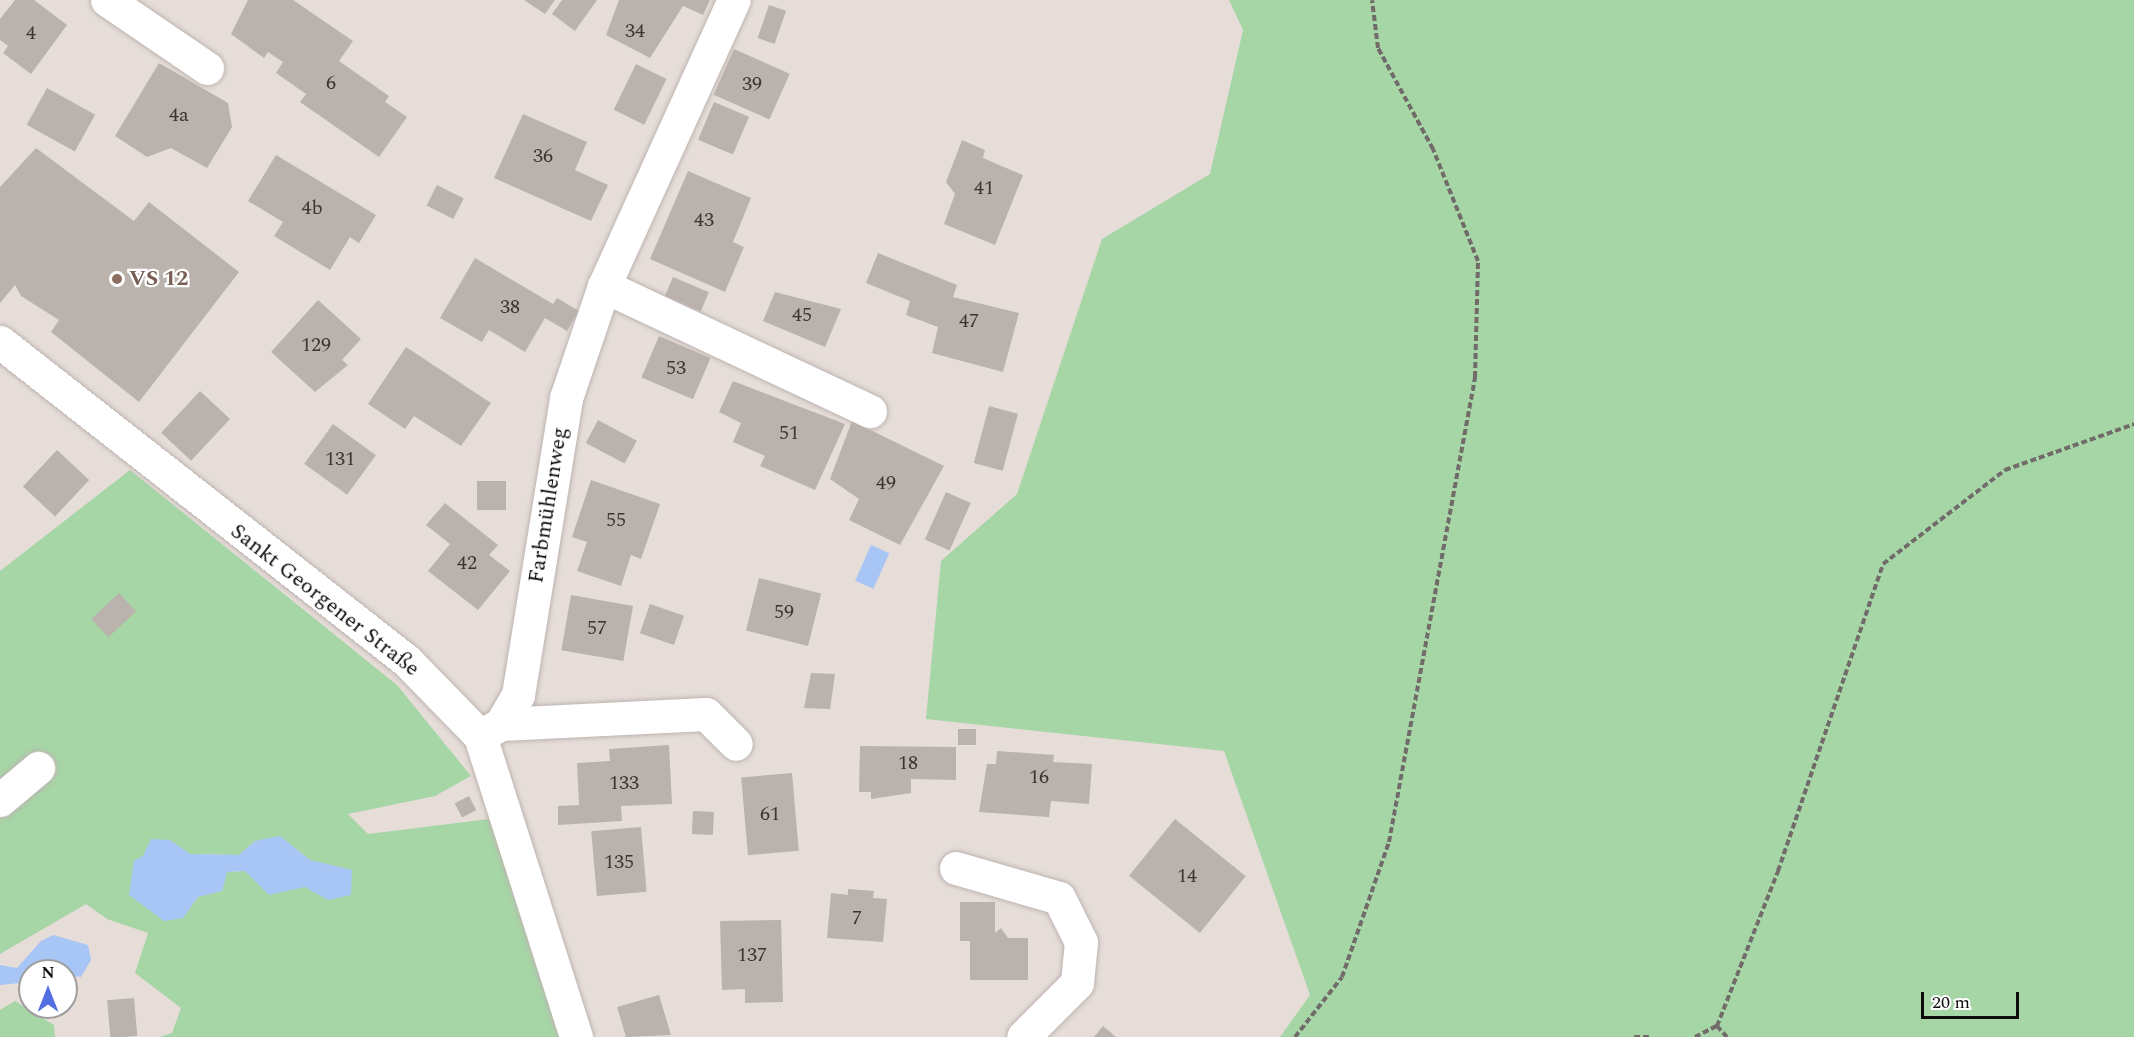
<!DOCTYPE html>
<html>
<head>
<meta charset="utf-8">
<style>
  body { margin:0 }
  #map { position:relative; width:2134px; height:1037px; overflow:hidden; background:#e6ddd9; font-family:Spectral,serif }
  div>[style] { position:absolute }
  .green>* { inset:0; background:#a6d5a6 }
  .water>* { inset:0; background:#a7c5f5; transform-origin:0 0 }
  .building>* { inset:0; background:#bab2ad; transform-origin:0 0 }
  .path>* { height:4px; margin-top:-2px; transform-origin:0; background:repeating-linear-gradient(90deg,#716b69 0 6px,transparent 0 9px) }
  .roads { filter:drop-shadow(0 0 2px #bdb4b0) drop-shadow(0 0 2px #bdb4b0) }
  .minor>* { height:33px; margin:-16.5px; padding:0 16.5px; transform-origin:16.5px; border-radius:16.5px; background:#fff }
  .dots>* { width:16px; height:16px; translate:-50% -50%; box-sizing:border-box; border:3px solid #fff; border-radius:50% }
  span { translate:-50% -50%; white-space:nowrap; text-align:center; line-height:1.15; -webkit-text-stroke:4.5px #fff; paint-order:stroke }
  .number-label { font-size:20px; color:#393533 }
  .number-label span { -webkit-text-stroke-width:0 }
  .education-label { font-size:22px; color:#785e54; font-weight:700 }
  .left { translate:0 -50%; text-align:left }
  .street-label { font-size:22px; color:#0e0b0a }
  .north { position:absolute; left:18px; top:959px; width:60px; height:60px; box-sizing:border-box; background:#fff; border:2px solid #9f9d9d; border-radius:50%; rotate:0deg; font-size:16px; font-weight:700; line-height:24px; text-align:center; color:#0e0b0a }
  .north::after { content:''; display:block; margin:auto; width:21px; height:27px; background:#506ee2; clip-path:polygon(50% 0,100% 100%,50% 72%,0 100%) }
  .scale { position:absolute; left:1921px; top:992px; width:98px; height:27px; box-sizing:border-box; border:3px solid #0e0b0a; border-top:0; padding-left:8px; font-size:18px; line-height:21px; white-space:nowrap; color:#0e0b0a; -webkit-text-stroke:4px #fff; paint-order:stroke }
</style>
</head>
<body>
<div id="map">
  <div class="green">
    <div style="clip-path:polygon(1229px 0,2134px 0,2134px 1037px,1280px 1037px,1310px 995px,1224px 751px,926px 719px,941px 561px,1017px 494px,1102px 239px,1210px 174px,1243px 30px)"></div>
    <div style="clip-path:polygon(evenodd,130px 470px,397px 685px,471px 776px,435px 796px,348px 814px,368px 834px,489px 819px,528px 915px,566px 1037px,160px 1037px,172px 1033px,181px 1008px,135px 973px,148px 933px,107px 919px,86px 904px,0 954px,0 571px,130px 470px,280px 836px,310px 860px,352px 870px,329px 900px,305px 886px,269px 894px,245px 871px,227px 872px,222px 891px,198px 897px,183px 918px,170px 840px,190px 854px,239px 855px,255px 841px,280px 836px)"></div>
    <div style="clip-path:polygon(15px 1001px,54px 1025px,55px 1037px,0 1037px,0 1010px)"></div>
  </div>
  <div class="water">
    <div style="left:871px;top:545px;width:20px;height:39px;rotate:24deg"></div>
    <div style="clip-path:polygon(280px 836px,310px 860px,352px 870px,351px 895px,328px 900px,305px 887px,269px 895px,245px 871px,227px 872px,222px 891px,198px 897px,183px 918px,164px 921px,129px 895px,134px 861px,143px 856px,151px 839px,170px 840px,190px 854px,239px 855px,255px 841px)"></div>
    <div style="clip-path:polygon(53px 935px,88px 945px,91px 960px,81px 977px,30px 971px,30px 982px,0 985px,0 965px,17px 968px,41px 941px)"></div>
  </div>
  <div class="building">
    <div style="clip-path:polygon(15px 0,34px 0,67px 25px,31px 74px,3px 53px,8px 46px,0 40px,0 19px)"></div>
    <div style="clip-path:polygon(248px 0,293px 0,353px 41px,339px 61px,389px 96px,385px 102px,407px 117px,379px 157px,300px 102px,306px 94px,276px 73px,283px 62px,268px 52px,264px 58px,231px 34px)"></div>
    <div style="clip-path:polygon(524px 0,555px 0,545px 14px)"></div>
    <div style="clip-path:polygon(562px 0,597px 0,575px 31px,552px 14px)"></div>
    <div style="clip-path:polygon(619px 0,710px 0,703px 15px,683px 6px,650px 58px,606px 35px)"></div>
    <div style="left:769px;top:5px;width:18px;height:35px;rotate:19deg"></div>
    <div style="left:734px;top:49px;width:61px;height:50px;rotate:24deg"></div>
    <div style="clip-path:polygon(159px 63px,228px 103px,232px 127px,207px 168px,171px 148px,147px 157px,115px 136px)"></div>
    <div style="left:636px;top:64px;width:34px;height:51px;rotate:26deg"></div>
    <div style="left:47px;top:88px;width:55px;height:42px;rotate:29deg"></div>
    <div style="left:714px;top:102px;width:38px;height:41px;rotate:23deg"></div>
    <div style="clip-path:polygon(523px 114px,587px 142px,575px 170px,608px 185px,591px 221px,494px 178px)"></div>
    <div style="clip-path:polygon(962px 140px,985px 150px,983px 158px,1023px 175px,995px 245px,944px 224px,955px 194px,946px 182px)"></div>
    <div style="clip-path:polygon(36px 148px,134px 221px,149px 202px,239px 272px,139px 402px,51px 332px,59px 320px,21px 296px,15px 285px,0 303px,0 187px)"></div>
    <div style="clip-path:polygon(276px 155px,376px 215px,359px 243px,350px 237px,330px 270px,274px 236px,283px 222px,248px 201px)"></div>
    <div style="clip-path:polygon(688px 171px,751px 198px,733px 242px,744px 247px,725px 292px,650px 259px)"></div>
    <div style="left:437px;top:185px;width:30px;height:23px;rotate:27deg"></div>
    <div style="clip-path:polygon(878px 253px,957px 285px,953px 297px,1019px 313px,1003px 372px,932px 353px,938px 327px,906px 315px,910px 301px,866px 283px)"></div>
    <div style="clip-path:polygon(475px 258px,553px 304px,557px 298px,579px 311px,567px 331px,545px 318px,525px 352px,489px 330px,482px 342px,440px 318px)"></div>
    <div style="left:673px;top:277px;width:39px;height:21px;rotate:23deg"></div>
    <div style="clip-path:polygon(775px 292px,841px 309px,825px 347px,763px 321px)"></div>
    <div style="clip-path:polygon(318px 300px,361px 339px,342px 360px,348px 365px,315px 392px,271px 352px)"></div>
    <div style="left:659px;top:336px;width:56px;height:45px;rotate:23deg"></div>
    <div style="clip-path:polygon(406px 347px,491px 403px,461px 446px,414px 416px,405px 429px,368px 404px)"></div>
    <div style="clip-path:polygon(733px 381px,845px 424px,815px 490px,760px 466px,765px 456px,733px 442px,741px 423px,719px 412px)"></div>
    <div style="left:200px;top:391px;width:41px;height:57px;rotate:43deg"></div>
    <div style="left:989px;top:406px;width:30px;height:59px;rotate:15deg"></div>
    <div style="left:598px;top:420px;width:44px;height:26px;rotate:28deg"></div>
    <div style="clip-path:polygon(852px 421px,944px 466px,900px 545px,849px 520px,859px 499px,830px 479px)"></div>
    <div style="left:333px;top:424px;width:53px;height:49px;rotate:36deg"></div>
    <div style="left:57px;top:450px;width:44px;height:50px;rotate:43deg"></div>
    <div style="clip-path:polygon(591px 480px,660px 504px,641px 559px,631px 555px,621px 586px,577px 571px,587px 542px,572px 537px)"></div>
    <div style="left:506px;top:481px;width:29px;height:29px;rotate:90deg"></div>
    <div style="left:946px;top:492px;width:27px;height:52px;rotate:24deg"></div>
    <div style="clip-path:polygon(445px 503px,498px 545px,489px 555px,510px 571px,478px 610px,428px 571px,450px 544px,426px 525px)"></div>
    <div style="left:759px;top:578px;width:64px;height:54px;rotate:14deg"></div>
    <div style="left:119px;top:593px;width:25px;height:38px;rotate:47deg"></div>
    <div style="left:571px;top:595px;width:63px;height:56px;rotate:10deg"></div>
    <div style="left:650px;top:604px;width:36px;height:31px;rotate:19deg"></div>
    <div style="clip-path:polygon(811px 673px,835px 674px,830px 709px,804px 708px)"></div>
    <div style="left:958px;top:729px;width:18px;height:16px"></div>
    <div style="clip-path:polygon(669px 745px,672px 804px,621px 806px,622px 821px,558px 825px,558px 806px,579px 805px,577px 763px,610px 761px,609px 749px)"></div>
    <div style="clip-path:polygon(860px 746px,956px 747px,956px 780px,911px 779px,911px 793px,871px 799px,871px 792px,859px 792px)"></div>
    <div style="clip-path:polygon(997px 751px,1054px 755px,1053px 762px,1092px 764px,1089px 804px,1051px 801px,1049px 817px,979px 812px,987px 764px,996px 764px)"></div>
    <div style="left:792px;top:773px;width:78px;height:51px;rotate:85deg"></div>
    <div style="left:469px;top:796px;width:16px;height:16px;rotate:63deg"></div>
    <div style="left:693px;top:811px;width:21px;height:23px;rotate:3deg"></div>
    <div style="left:1175px;top:819px;width:91px;height:73px;rotate:39deg"></div>
    <div style="left:641px;top:827px;width:65px;height:50px;rotate:85deg"></div>
    <div style="clip-path:polygon(848px 889px,874px 891px,873px 898px,887px 899px,883px 942px,827px 938px,831px 893px,848px 895px)"></div>
    <div style="clip-path:polygon(960px 902px,995px 902px,995px 933px,1001px 928px,1008px 938px,1028px 938px,1028px 980px,970px 980px,970px 941px,960px 941px)"></div>
    <div style="clip-path:polygon(781px 920px,783px 1002px,745px 1003px,745px 989px,722px 990px,720px 921px)"></div>
    <div style="clip-path:polygon(659px 995px,671px 1035px,626px 1037px,617px 1007px)"></div>
    <div style="left:134px;top:998px;width:38px;height:27px;rotate:85deg"></div>
    <div style="clip-path:polygon(1103px 1026px,1116px 1037px,1094px 1037px)"></div>
  </div>
  <div class="path">
    <div style="left:1717px;top:1026px;width:15px;rotate:48deg"></div>
    <div style="left:1295px;top:1037px;width:76px;rotate:-51.9deg"></div>
    <div style="left:1342px;top:977px;width:143px;rotate:-70.8deg"></div>
    <div style="left:1389px;top:842px;width:473px;rotate:-79.5deg"></div>
    <div style="left:1475px;top:377px;width:116px;rotate:-88.5deg"></div>
    <div style="left:1478px;top:261px;width:121px;rotate:-111.9deg"></div>
    <div style="left:1433px;top:149px;width:115px;rotate:-118.6deg"></div>
    <div style="left:1378px;top:48px;width:48px;rotate:-97.1deg"></div>
    <div style="left:1634px;top:1037px;width:17px"></div>
    <div style="left:1695px;top:1037px;width:25px;rotate:-27deg"></div>
    <div style="left:1717px;top:1026px;width:167px;rotate:-68.5deg"></div>
    <div style="left:1778px;top:871px;width:324px;rotate:-71.1deg"></div>
    <div style="left:1883px;top:564px;width:154px;rotate:-37.6deg"></div>
    <div style="left:2005px;top:470px;width:137px;rotate:-19.6deg"></div>
  </div>
  <div class="roads">
    <div class="minor">
      <div style="left:107px;top:0;width:121px;rotate:34.2deg"></div>
      <div style="left:604px;top:286px;width:294px;rotate:25.2deg"></div>
      <div style="left:0;top:342px;width:517px;rotate:38.09deg"></div>
      <div style="left:407px;top:661px;width:105px;rotate:45.8deg"></div>
      <div style="left:480px;top:736px;width:316px;rotate:72.3deg"></div>
      <div style="left:501px;top:724px;width:205px;rotate:-2.8deg"></div>
      <div style="left:706px;top:714px;width:42px;rotate:45deg"></div>
      <div style="left:480px;top:736px;width:24px;rotate:-30deg"></div>
      <div style="left:501px;top:724px;width:34px;rotate:-60deg"></div>
      <div style="left:518px;top:695px;width:301px;rotate:-80.8deg"></div>
      <div style="left:566px;top:398px;width:118px;rotate:-71.3deg"></div>
      <div style="left:604px;top:286px;width:314px;rotate:-65.6deg"></div>
      <div style="left:0;top:800px;width:50px;rotate:-40.1deg"></div>
      <div style="left:956px;top:868px;width:107px;rotate:16.2deg"></div>
      <div style="left:1059px;top:898px;width:49px;rotate:63.4deg"></div>
      <div style="left:1081px;top:942px;width:41px;rotate:95.6deg"></div>
      <div style="left:1077px;top:983px;width:76px;rotate:135deg"></div>
    </div>
  </div>
  <div class="dots">
    <div style="left:117px;top:279px;background:#8d6e63"></div>
  </div>
  <div class="number-label">
    <span style="left:635px;top:31px">34</span>
    <span style="left:31px;top:33px">4</span>
    <span style="left:331px;top:83px">6</span>
    <span style="left:752px;top:84px">39</span>
    <span style="left:179px;top:115px">4a</span>
    <span style="left:543px;top:156px">36</span>
    <span style="left:984px;top:188px">41</span>
    <span style="left:312px;top:208px">4b</span>
    <span style="left:704px;top:220px">43</span>
    <span style="left:510px;top:307px">38</span>
    <span style="left:802px;top:315px">45</span>
    <span style="left:969px;top:321px">47</span>
    <span style="left:316px;top:345px">129</span>
    <span style="left:676px;top:368px">53</span>
    <span style="left:789px;top:433px">51</span>
    <span style="left:340px;top:459px">131</span>
    <span style="left:886px;top:483px">49</span>
    <span style="left:616px;top:520px">55</span>
    <span style="left:467px;top:563px">42</span>
    <span style="left:784px;top:612px">59</span>
    <span style="left:597px;top:628px">57</span>
    <span style="left:908px;top:763px">18</span>
    <span style="left:1039px;top:777px">16</span>
    <span style="left:624px;top:783px">133</span>
    <span style="left:770px;top:814px">61</span>
    <span style="left:619px;top:862px">135</span>
    <span style="left:1187px;top:876px">14</span>
    <span style="left:857px;top:918px">7</span>
    <span style="left:752px;top:955px">137</span>
  </div>
  <div class="education-label">
    <span class="left" style="left:129px;top:279px">VS 12</span>
  </div>
  <div class="street-label">
    <span style="left:548px;top:505px;rotate:-81deg">Farbmühlenweg</span>
    <span style="left:325px;top:600px;rotate:38deg">Sankt Georgener Straße</span>
  </div>
  <div class="north">N</div>
  <div class="scale">20 m</div>
</div>
</body>
</html>
